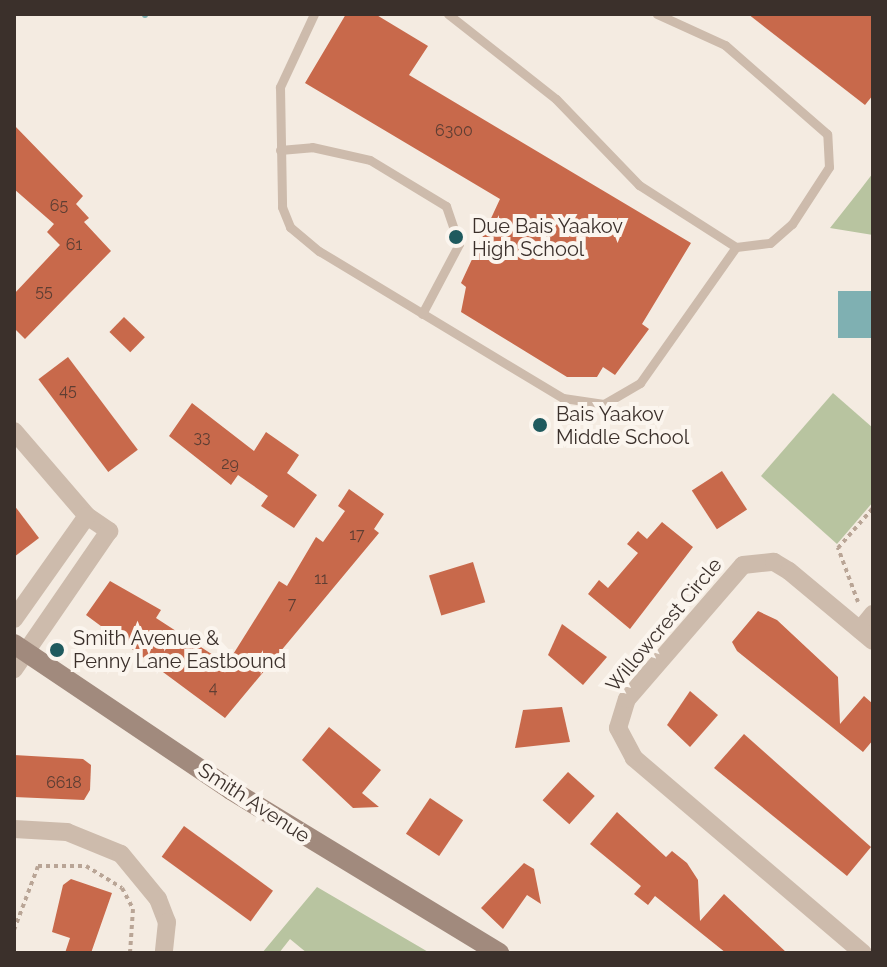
<!DOCTYPE html>
<html>
<head>
<meta charset="utf-8">
<style>
  body { margin:0 }
  #map { position:relative; width:887px; height:967px; overflow:hidden; background:#f4ebe1; font-family:Raleway,sans-serif }
  div>[style] { position:absolute }
  .green>* { inset:0; background:#b8c4a0 }
  .water>* { inset:0; background:#7fb0b2; transform-origin:0 0 }
  .stream>* { height:6px; margin:-3px; padding:0 3px; transform-origin:3px; border-radius:3px; background:#7fb0b2 }
  .building>* { inset:0; background:#c8694b; transform-origin:0 0 }
  .path>* { height:4px; margin-top:-2px; transform-origin:0; background:repeating-linear-gradient(90deg,#b9a596 0 4px,transparent 0 8px) }
  .lane>* { height:9px; margin:-4.5px; padding:0 4.5px; transform-origin:4.5px; border-radius:4.5px; background:#cdbbac }
  .street>* { height:18px; margin:-9px; padding:0 9px; transform-origin:9px; border-radius:9px; background:#cdbbac }
  .secondary>* { height:20px; margin:-10px; padding:0 10px; transform-origin:10px; border-radius:10px; background:#a18a7d }
  .dots>* { width:22px; height:22px; translate:-50% -50%; box-sizing:border-box; border:4px solid #fbf5ee; border-radius:50% }
  span { translate:-50% -50%; white-space:nowrap; text-align:center; line-height:1.15; -webkit-text-stroke:8px #fbf5ee; paint-order:stroke }
  .number-label { font-size:16px; color:#5e3e33 }
  .number-label span { -webkit-text-stroke-width:0 }
  .poi-label { font-size:20px; color:#3b302b }
  .left { translate:0 -50%; text-align:left }
  .street-label { font-size:20px; color:#3b302b }
  .frame { position:absolute; inset:0; border:16px solid #3b302b; pointer-events:none }
</style>
</head>
<body>
<div id="map">
  <div class="green">
    <div style="clip-path:polygon(873px 173px,873px 235px,830px 228px,860px 190px)"></div>
    <div style="clip-path:polygon(833px 393px,873px 428px,873px 502px,837px 544px,761px 476px)"></div>
    <div style="clip-path:polygon(317px 887px,430px 953px,307px 953px,290px 939px,279px 953px,262px 953px)"></div>
  </div>
  <div class="water">
    <div style="left:873px;top:291px;width:47px;height:35px;rotate:90deg"></div>
  </div>
  <div class="stream">
    <div style="left:145px;top:14px;width:1px;rotate:90deg"></div>
  </div>
  <div class="building">
    <div style="clip-path:polygon(346px 14px,375px 14px,428px 46px,409px 75px,691px 243px,642px 324px,649px 329px,615px 375px,603px 367px,597px 377px,567px 377px,461px 312px,466px 287px,461px 283px,500px 199px,305px 83px)"></div>
    <div style="clip-path:polygon(748px 14px,873px 14px,873px 95px,865px 105px)"></div>
    <div style="clip-path:polygon(14px 125px,83px 196px,76px 204px,89px 218px,84px 222px,111px 251px,25px 339px,14px 328px,14px 294px,60px 245px,47px 232px,54px 224px,14px 189px)"></div>
    <div style="left:124px;top:317px;width:29px;height:21px;rotate:44deg"></div>
    <div style="left:68px;top:357px;width:116px;height:37px;rotate:53deg"></div>
    <div style="clip-path:polygon(192px 403px,254px 451px,266px 432px,299px 455px,287px 473px,317px 495px,294px 528px,261px 506px,268px 496px,238px 475px,231px 485px,169px 436px)"></div>
    <div style="left:722px;top:471px;width:46px;height:36px;rotate:57deg"></div>
    <div style="clip-path:polygon(349px 489px,384px 514px,374px 529px,379px 533px,225px 718px,86px 615px,110px 581px,161px 610px,156px 618px,227px 664px,279px 581px,287px 586px,316px 537px,323px 542px,345px 511px,338px 506px)"></div>
    <div style="clip-path:polygon(14px 505px,39px 538px,14px 557px)"></div>
    <div style="clip-path:polygon(662px 522px,693px 547px,630px 629px,588px 594px,599px 580px,608px 588px,638px 553px,627px 544px,638px 531px,647px 539px)"></div>
    <div style="left:473px;top:562px;width:42px;height:46px;rotate:73deg"></div>
    <div style="clip-path:polygon(758px 611px,777px 620px,838px 677px,840px 724px,864px 696px,873px 704px,873px 740px,863px 752px,737px 651px,732px 642px)"></div>
    <div style="clip-path:polygon(562px 624px,607px 657px,583px 685px,548px 655px)"></div>
    <div style="clip-path:polygon(690px 691px,718px 715px,690px 747px,667px 725px)"></div>
    <div style="clip-path:polygon(562px 707px,570px 742px,515px 748px,523px 710px)"></div>
    <div style="clip-path:polygon(329px 727px,381px 770px,362px 793px,379px 807px,353px 808px,302px 760px)"></div>
    <div style="clip-path:polygon(744px 734px,871px 847px,847px 876px,714px 768px)"></div>
    <div style="clip-path:polygon(14px 755px,83px 759px,91px 765px,90px 790px,84px 800px,14px 797px)"></div>
    <div style="left:568px;top:772px;width:36px;height:38px;rotate:42deg"></div>
    <div style="left:430px;top:798px;width:40px;height:43px;rotate:34deg"></div>
    <div style="clip-path:polygon(617px 812px,666px 857px,672px 851px,687px 863px,698px 880px,700px 921px,724px 894px,787px 953px,726px 953px,655px 896px,648px 905px,634px 894px,641px 886px,590px 844px)"></div>
    <div style="left:184px;top:826px;width:110px;height:38px;rotate:36deg"></div>
    <div style="clip-path:polygon(524px 863px,534px 869px,541px 904px,527px 895px,503px 929px,481px 908px)"></div>
    <div style="clip-path:polygon(71px 879px,112px 893px,91px 953px,65px 953px,70px 938px,52px 932px,63px 885px)"></div>
  </div>
  <div class="path">
    <div style="left:858px;top:602px;width:58px;rotate:-110.3deg"></div>
    <div style="left:838px;top:548px;width:53px;rotate:-48.8deg"></div>
    <div style="left:14px;top:930px;width:68px;rotate:-69.4deg"></div>
    <div style="left:38px;top:866px;width:48px"></div>
    <div style="left:86px;top:866px;width:42px;rotate:31.4deg"></div>
    <div style="left:122px;top:888px;width:24px;rotate:62deg"></div>
    <div style="left:133px;top:909px;width:44px;rotate:93.9deg"></div>
  </div>
  <div class="lane">
    <div style="left:314px;top:14px;width:81px;rotate:115deg"></div>
    <div style="left:280px;top:87px;width:120px;rotate:89deg"></div>
    <div style="left:282px;top:207px;width:22px;rotate:68deg"></div>
    <div style="left:290px;top:227px;width:38px;rotate:40deg"></div>
    <div style="left:319px;top:251px;width:285px;rotate:31.1deg"></div>
    <div style="left:563px;top:398px;width:41px;rotate:8.3deg"></div>
    <div style="left:604px;top:404px;width:42px;rotate:-30.3deg"></div>
    <div style="left:640px;top:383px;width:166px;rotate:-54.8deg"></div>
    <div style="left:448px;top:14px;width:137px;rotate:38.2deg"></div>
    <div style="left:556px;top:99px;width:120px;rotate:46deg"></div>
    <div style="left:639px;top:185px;width:115px;rotate:32.6deg"></div>
    <div style="left:736px;top:247px;width:34px;rotate:-7deg"></div>
    <div style="left:770px;top:243px;width:29px;rotate:-41deg"></div>
    <div style="left:792px;top:224px;width:68px;rotate:-57deg"></div>
    <div style="left:829px;top:167px;width:33px;rotate:-93deg"></div>
    <div style="left:827px;top:134px;width:135px;rotate:-138.9deg"></div>
    <div style="left:725px;top:45px;width:75px;rotate:-155.5deg"></div>
    <div style="left:280px;top:150px;width:32px;rotate:-5deg"></div>
    <div style="left:312px;top:147px;width:59px;rotate:12.6deg"></div>
    <div style="left:370px;top:160px;width:89px;rotate:31.2deg"></div>
    <div style="left:446px;top:206px;width:40px;rotate:71.1deg"></div>
    <div style="left:459px;top:244px;width:79px;rotate:117.9deg"></div>
  </div>
  <div class="street">
    <div style="left:14px;top:431px;width:112px;rotate:49.3deg"></div>
    <div style="left:87px;top:516px;width:27px;rotate:34deg"></div>
    <div style="left:109px;top:531px;width:168px;rotate:124.5deg"></div>
    <div style="left:14px;top:619px;width:126px;rotate:-54.7deg"></div>
    <div style="left:860px;top:630px;width:21px;rotate:-51deg"></div>
    <div style="left:14px;top:829px;width:53px;rotate:3.2deg"></div>
    <div style="left:67px;top:832px;width:58px;rotate:22.2deg"></div>
    <div style="left:121px;top:854px;width:58px;rotate:50.6deg"></div>
    <div style="left:158px;top:899px;width:25px;rotate:69deg"></div>
    <div style="left:167px;top:922px;width:31px;rotate:96deg"></div>
    <div style="left:863px;top:953px;width:301px;rotate:-139.6deg"></div>
    <div style="left:634px;top:758px;width:34px;rotate:-118deg"></div>
    <div style="left:618px;top:728px;width:30px;rotate:-73deg"></div>
    <div style="left:627px;top:699px;width:177px;rotate:-49.1deg"></div>
    <div style="left:743px;top:565px;width:31px;rotate:-6deg"></div>
    <div style="left:774px;top:562px;width:17px;rotate:31deg"></div>
    <div style="left:789px;top:571px;width:109px;rotate:39.8deg"></div>
  </div>
  <div class="secondary">
    <div style="left:14px;top:644px;width:262px;rotate:33.9deg"></div>
    <div style="left:231px;top:790px;width:314px;rotate:31.3deg"></div>
  </div>
  <div class="dots">
    <div style="left:456px;top:237px;background:#1f5a5e"></div>
    <div style="left:540px;top:425px;background:#1f5a5e"></div>
    <div style="left:57px;top:650px;background:#1f5a5e"></div>
  </div>
  <div class="number-label">
    <span style="left:454px;top:131px">6300</span>
    <span style="left:59px;top:206px">65</span>
    <span style="left:74px;top:245px">61</span>
    <span style="left:44px;top:292px">55</span>
    <span style="left:68px;top:391px">45</span>
    <span style="left:202px;top:438px">33</span>
    <span style="left:230px;top:464px">29</span>
    <span style="left:357px;top:535px">17</span>
    <span style="left:321px;top:579px">11</span>
    <span style="left:292px;top:604px">7</span>
    <span style="left:213px;top:688px">4</span>
    <span style="left:64px;top:783px">6618</span>
  </div>
  <div class="poi-label">
    <span class="left" style="left:472px;top:238px">Due Bais Yaakov<br>High School</span>
    <span class="left" style="left:556px;top:426px">Bais Yaakov<br>Middle School</span>
    <span class="left" style="left:73px;top:650px">Smith Avenue &amp;<br>Penny Lane Eastbound</span>
  </div>
  <div class="street-label">
    <span style="left:664px;top:625px;rotate:-50deg">Willowcrest Circle</span>
    <span style="left:254px;top:803px;rotate:33deg">Smith Avenue</span>
  </div>
  <div class="frame"></div>
</div>
</body>
</html>
